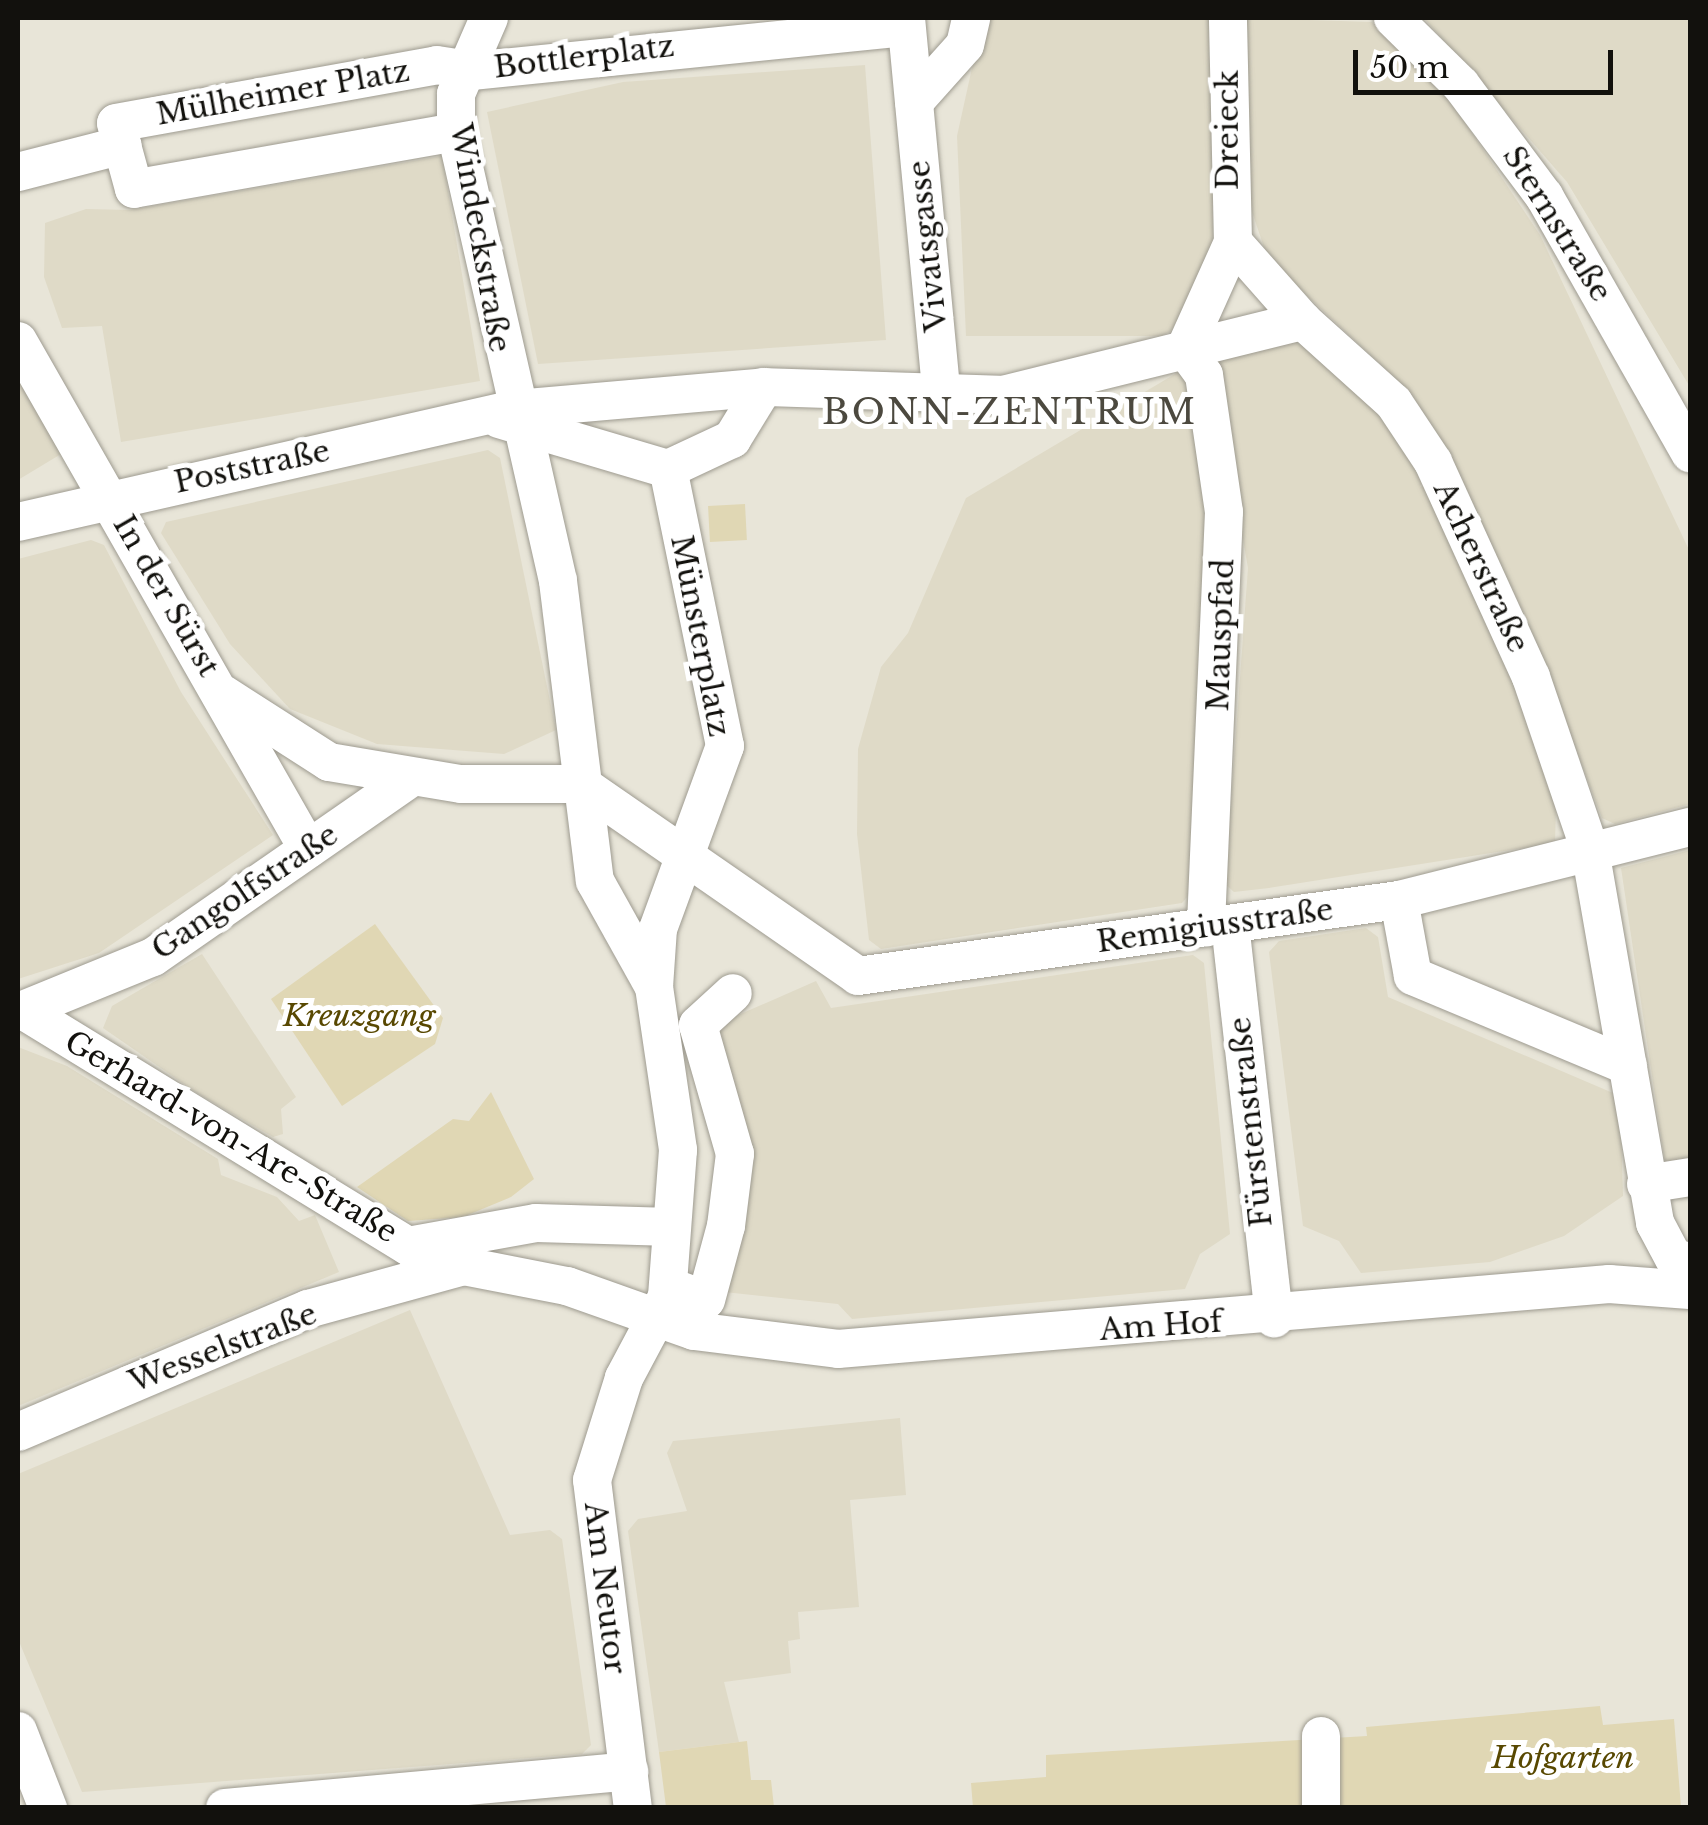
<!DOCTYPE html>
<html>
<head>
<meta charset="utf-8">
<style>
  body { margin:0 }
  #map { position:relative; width:1708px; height:1825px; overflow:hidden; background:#e8e5d8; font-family:"Libre Baskerville",serif }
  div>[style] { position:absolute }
  .built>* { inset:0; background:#dfdac7 }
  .green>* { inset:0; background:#e0d7b4; transform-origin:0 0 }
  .roads { filter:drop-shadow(0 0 2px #9e9b90) drop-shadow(0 0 2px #9e9b90) }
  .street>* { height:38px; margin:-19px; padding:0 19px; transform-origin:19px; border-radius:19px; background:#fff }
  span { translate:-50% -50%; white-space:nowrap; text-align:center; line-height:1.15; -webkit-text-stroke:10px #fff; paint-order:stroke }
  .street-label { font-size:30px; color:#12110d }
  .park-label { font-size:30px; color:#584801; font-style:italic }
  .quarter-label { font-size:35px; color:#4c493f; letter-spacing:2.5px }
  .frame { position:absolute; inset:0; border:20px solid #12110d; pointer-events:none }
  .scale { position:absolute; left:1353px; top:50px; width:260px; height:45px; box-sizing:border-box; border:5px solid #12110d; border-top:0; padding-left:12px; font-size:30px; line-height:35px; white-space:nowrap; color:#12110d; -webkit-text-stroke:8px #fff; paint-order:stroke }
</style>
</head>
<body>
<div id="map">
  <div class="built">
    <div style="clip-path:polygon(983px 18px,1212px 18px,1213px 246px,1177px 327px,1162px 336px,966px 336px,957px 136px)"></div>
    <div style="clip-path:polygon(1242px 18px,1372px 22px,1454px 106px,1540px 235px,1690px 552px,1690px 804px,1615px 824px,1602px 818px,1527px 620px,1433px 431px,1397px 380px,1268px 259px,1243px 185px)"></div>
    <div style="clip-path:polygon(1424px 18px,1690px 18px,1690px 387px,1567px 182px)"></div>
    <div style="clip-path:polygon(865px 65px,886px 340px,538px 364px,487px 112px,623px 82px)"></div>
    <div style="clip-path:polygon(442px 156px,480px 381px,121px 442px,102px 326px,62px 328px,44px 277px,45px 223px,86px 209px,130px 210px)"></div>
    <div style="clip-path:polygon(1293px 336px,1384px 410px,1425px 477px,1420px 487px,1429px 484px,1497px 630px,1556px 807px,1555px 843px,1269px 888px,1234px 892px,1225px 884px,1248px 568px,1212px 360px)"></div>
    <div style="clip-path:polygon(1180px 371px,1193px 376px,1210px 463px,1192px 891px,1182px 903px,881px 949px,869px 940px,857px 834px,858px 749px,881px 667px,908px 633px,966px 498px)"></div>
    <div style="clip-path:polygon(18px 380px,61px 454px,18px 480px)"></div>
    <div style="clip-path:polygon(488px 450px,500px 458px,556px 730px,504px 754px,377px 744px,290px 709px,230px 644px,161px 533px,166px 522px)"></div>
    <div style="clip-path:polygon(91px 540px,104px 545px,181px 692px,273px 835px,99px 953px,18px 979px,18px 559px)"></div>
    <div style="clip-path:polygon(1690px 850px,1690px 1169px,1665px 1163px,1621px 868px)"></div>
    <div style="clip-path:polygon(1366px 928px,1378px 937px,1388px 997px,1620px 1096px,1623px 1196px,1564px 1236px,1490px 1262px,1361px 1273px,1339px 1241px,1303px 1226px,1269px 952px,1279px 941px)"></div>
    <div style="clip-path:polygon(202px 954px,296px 1097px,281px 1109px,283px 1134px,273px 1137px,197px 1093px,103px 1028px,112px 1006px)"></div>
    <div style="clip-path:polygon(1193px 955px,1204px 963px,1230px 1234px,1200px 1254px,1185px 1289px,852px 1319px,838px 1304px,724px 1292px,711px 1027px,816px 981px,831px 1008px)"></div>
    <div style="clip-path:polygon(18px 1047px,67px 1066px,218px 1159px,221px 1175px,277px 1197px,299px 1221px,315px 1215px,339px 1272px,18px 1406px)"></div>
    <div style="clip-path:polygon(410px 1310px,510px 1535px,550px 1530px,562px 1539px,591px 1745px,582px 1754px,82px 1792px,18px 1639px,18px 1474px)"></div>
    <div style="clip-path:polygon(900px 1418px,906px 1495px,850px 1500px,859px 1607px,798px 1612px,800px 1639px,788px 1641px,791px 1673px,724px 1682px,739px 1742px,659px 1752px,628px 1531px,638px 1519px,687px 1511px,667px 1453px,673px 1441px)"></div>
  </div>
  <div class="green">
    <div style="left:745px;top:504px;width:36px;height:37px;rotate:87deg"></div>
    <div style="clip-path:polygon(375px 924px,443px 1018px,435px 1044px,342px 1106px,271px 999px)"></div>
    <div style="clip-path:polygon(491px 1092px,534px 1179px,511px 1197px,463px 1217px,408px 1221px,357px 1187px,453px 1119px,469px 1121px)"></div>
    <div style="clip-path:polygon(1600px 1706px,1603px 1725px,1674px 1719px,1681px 1807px,973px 1808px,971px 1783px,1046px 1777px,1046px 1755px,1367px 1736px,1366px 1727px)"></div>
    <div style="clip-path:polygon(747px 1741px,751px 1780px,771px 1780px,774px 1807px,666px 1807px,659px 1752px)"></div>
  </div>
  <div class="roads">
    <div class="street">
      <div style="left:489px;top:18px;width:83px;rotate:113.5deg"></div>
      <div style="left:456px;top:94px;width:38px;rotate:90deg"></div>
      <div style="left:456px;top:132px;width:460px;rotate:77.2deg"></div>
      <div style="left:558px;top:581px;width:302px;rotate:83deg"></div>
      <div style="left:595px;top:881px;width:121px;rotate:60.9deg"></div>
      <div style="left:654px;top:987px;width:165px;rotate:81.6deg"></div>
      <div style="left:678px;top:1150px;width:147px;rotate:94.3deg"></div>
      <div style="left:667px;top:1297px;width:92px;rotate:118deg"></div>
      <div style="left:624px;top:1378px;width:107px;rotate:107.4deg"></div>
      <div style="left:592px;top:1480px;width:331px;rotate:82.9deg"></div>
      <div style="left:906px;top:18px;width:374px;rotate:84.6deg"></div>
      <div style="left:1393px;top:18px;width:95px;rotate:44.6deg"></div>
      <div style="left:1461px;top:85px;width:139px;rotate:53.2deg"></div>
      <div style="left:1544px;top:196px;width:296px;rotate:60.4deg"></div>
      <div style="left:914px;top:102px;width:76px;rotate:-48.2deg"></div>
      <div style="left:965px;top:45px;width:28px;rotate:-77deg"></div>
      <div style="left:456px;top:132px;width:327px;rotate:170deg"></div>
      <div style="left:134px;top:189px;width:68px;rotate:-105.3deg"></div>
      <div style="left:116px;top:123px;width:326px;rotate:-10.2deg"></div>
      <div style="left:437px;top:65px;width:36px;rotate:9deg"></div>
      <div style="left:473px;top:71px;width:435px;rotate:-5.8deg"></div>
      <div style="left:18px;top:172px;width:108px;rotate:-14.4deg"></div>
      <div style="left:1233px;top:242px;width:106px;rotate:48.5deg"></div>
      <div style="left:18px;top:341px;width:585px;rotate:60.28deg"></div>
      <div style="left:1185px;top:349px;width:32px;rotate:54deg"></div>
      <div style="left:1204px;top:375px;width:138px;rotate:81.7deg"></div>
      <div style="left:1224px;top:512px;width:416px;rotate:92.5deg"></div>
      <div style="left:1185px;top:349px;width:117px;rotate:-65.8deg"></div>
      <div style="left:1233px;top:242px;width:224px;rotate:-91.3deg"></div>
      <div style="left:499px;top:419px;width:176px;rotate:16.5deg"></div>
      <div style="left:18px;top:522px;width:510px;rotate:-12.81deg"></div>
      <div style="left:515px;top:409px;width:250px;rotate:-5deg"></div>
      <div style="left:223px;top:694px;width:126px;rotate:32.7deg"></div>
      <div style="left:329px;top:762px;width:134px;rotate:9.5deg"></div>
      <div style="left:461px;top:784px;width:120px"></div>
      <div style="left:581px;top:784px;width:337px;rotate:34.7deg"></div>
      <div style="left:858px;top:976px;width:546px;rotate:-8deg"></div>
      <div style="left:1399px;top:900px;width:300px;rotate:-14.1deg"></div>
      <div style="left:1399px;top:900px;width:77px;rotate:79.6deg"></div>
      <div style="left:1413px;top:976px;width:233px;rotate:22.7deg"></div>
      <div style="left:1230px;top:924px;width:397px;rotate:83.6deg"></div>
      <div style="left:654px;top:987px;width:58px;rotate:-86.1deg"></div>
      <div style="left:658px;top:929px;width:195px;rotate:-69.9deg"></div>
      <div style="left:725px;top:746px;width:283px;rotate:-101.6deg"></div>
      <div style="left:668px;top:469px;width:71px;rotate:-25.1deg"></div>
      <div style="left:732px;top:439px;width:61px;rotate:-58.4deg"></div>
      <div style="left:764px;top:387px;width:239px;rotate:1.9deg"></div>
      <div style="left:1003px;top:395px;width:309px;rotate:-13.9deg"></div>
      <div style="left:1303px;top:321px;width:122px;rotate:42deg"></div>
      <div style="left:1394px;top:403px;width:71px;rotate:56.5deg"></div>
      <div style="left:1433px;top:462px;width:236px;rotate:65.5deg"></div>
      <div style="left:1531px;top:677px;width:183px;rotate:71.2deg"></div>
      <div style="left:1590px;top:850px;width:379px;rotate:80.1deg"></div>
      <div style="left:1655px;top:1223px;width:40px;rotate:62deg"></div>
      <div style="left:1674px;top:1258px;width:16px;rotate:14deg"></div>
      <div style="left:18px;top:1012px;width:146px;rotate:-22.2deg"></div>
      <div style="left:153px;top:957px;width:312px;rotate:-34.8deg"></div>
      <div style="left:26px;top:1012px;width:455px;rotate:31.5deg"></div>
      <div style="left:414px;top:1250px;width:24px;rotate:52deg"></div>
      <div style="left:1646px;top:1184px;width:45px;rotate:-9deg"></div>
      <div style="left:408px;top:1246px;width:130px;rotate:-10.2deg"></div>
      <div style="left:536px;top:1223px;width:136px;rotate:1.7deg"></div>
      <div style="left:668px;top:1286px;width:40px;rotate:20.2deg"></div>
      <div style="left:706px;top:1300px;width:77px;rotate:-74.9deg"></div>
      <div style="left:726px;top:1226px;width:73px;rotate:-82.9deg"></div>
      <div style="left:735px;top:1154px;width:134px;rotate:-106deg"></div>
      <div style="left:698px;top:1025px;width:47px;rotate:-42.4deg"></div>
      <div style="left:18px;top:1432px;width:315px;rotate:-23deg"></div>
      <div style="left:308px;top:1309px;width:162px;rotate:-15.4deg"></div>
      <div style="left:464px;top:1266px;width:105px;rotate:11deg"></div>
      <div style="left:567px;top:1286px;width:135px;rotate:19.5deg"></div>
      <div style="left:694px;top:1331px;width:145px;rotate:7.1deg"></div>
      <div style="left:838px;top:1349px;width:774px;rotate:-4.82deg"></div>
      <div style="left:1609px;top:1284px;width:81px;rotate:4.2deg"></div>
      <div style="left:18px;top:1731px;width:83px;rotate:68.7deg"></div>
      <div style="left:225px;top:1808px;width:406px;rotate:-5.2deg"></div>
      <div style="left:1321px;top:1808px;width:72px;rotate:-90deg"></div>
    </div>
  </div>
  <div class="street-label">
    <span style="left:584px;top:57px;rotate:-7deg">Bottlerplatz</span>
    <span style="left:283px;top:93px;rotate:-10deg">Mülheimer Platz</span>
    <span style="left:1228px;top:130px;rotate:-90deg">Dreieck</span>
    <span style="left:1557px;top:224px;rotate:58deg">Sternstraße</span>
    <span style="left:480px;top:238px;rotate:80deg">Windeckstraße</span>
    <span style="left:928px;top:246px;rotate:-96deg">Vivatsgasse</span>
    <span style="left:252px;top:467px;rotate:-12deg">Poststraße</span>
    <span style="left:1481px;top:567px;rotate:65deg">Acherstraße</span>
    <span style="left:166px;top:596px;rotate:60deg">In der Sürst</span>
    <span style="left:1221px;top:635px;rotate:-88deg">Mauspfad</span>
    <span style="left:700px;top:636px;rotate:79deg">Münsterplatz</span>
    <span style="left:245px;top:892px;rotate:-34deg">Gangolfstraße</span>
    <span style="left:1215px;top:926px;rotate:-8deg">Remigiusstraße</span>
    <span style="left:1251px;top:1122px;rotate:-96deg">Fürstenstraße</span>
    <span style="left:231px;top:1137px;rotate:31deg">Gerhard-von-Are-Straße</span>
    <span style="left:1161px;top:1326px;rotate:-4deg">Am Hof</span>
    <span style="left:223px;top:1348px;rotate:-21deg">Wesselstraße</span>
    <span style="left:605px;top:1588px;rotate:83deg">Am Neutor</span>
  </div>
  <div class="park-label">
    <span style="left:359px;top:1016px">Kreuzgang</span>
    <span style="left:1563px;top:1758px">Hofgarten</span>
  </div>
  <div class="quarter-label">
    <span style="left:1010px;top:412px">BONN-ZENTRUM</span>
  </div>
  <div class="frame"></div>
  <div class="scale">50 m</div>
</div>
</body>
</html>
